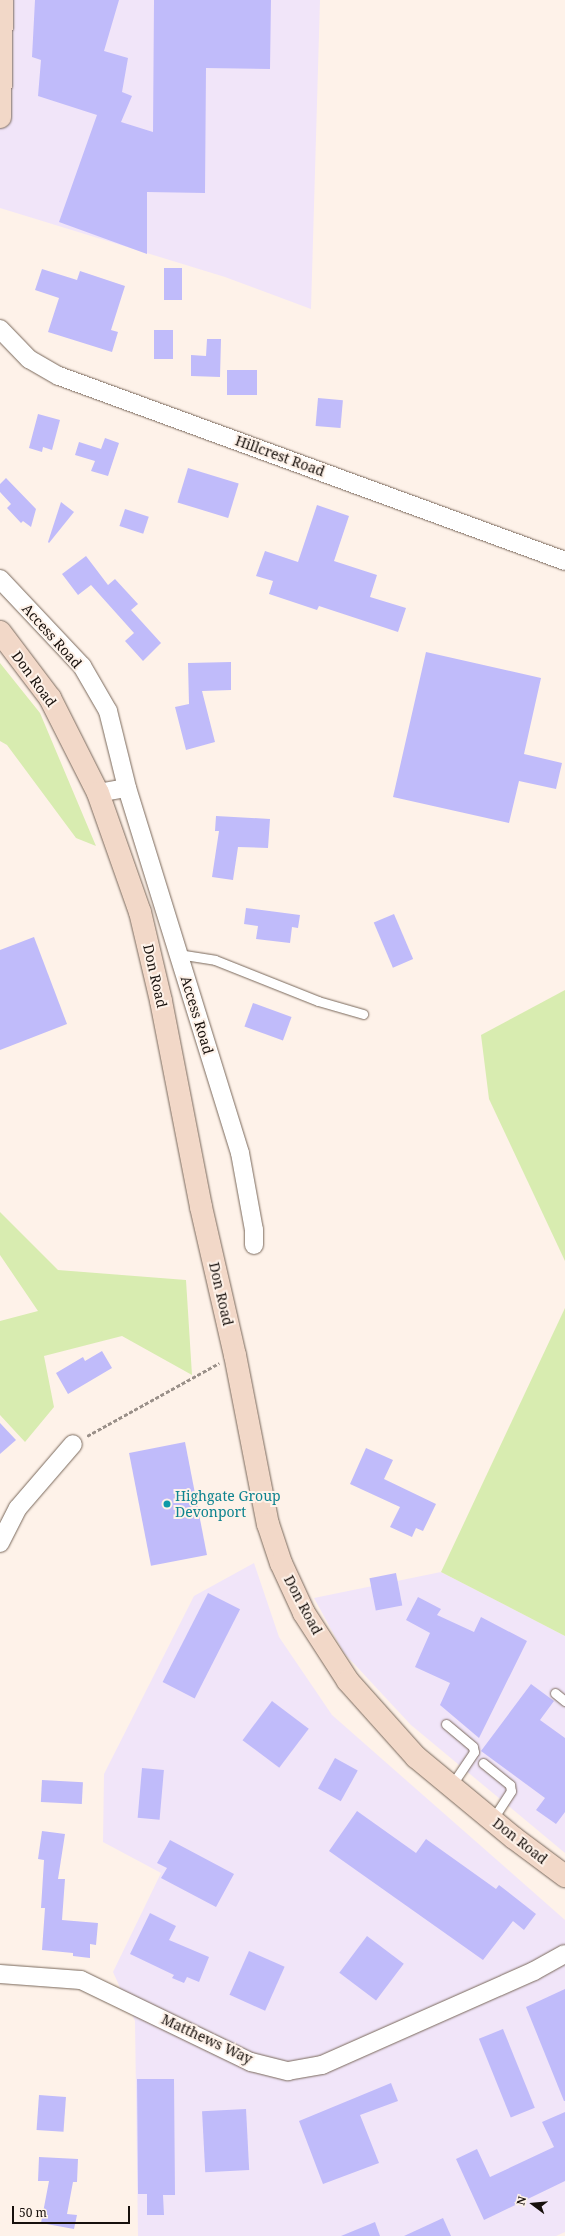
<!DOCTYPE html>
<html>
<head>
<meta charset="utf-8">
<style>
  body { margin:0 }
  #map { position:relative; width:565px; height:2236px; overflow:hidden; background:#fef2e9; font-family:"Noto Serif",serif }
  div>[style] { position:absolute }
  .commercial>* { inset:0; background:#f1e5f9 }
  .green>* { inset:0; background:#d8ecb0 }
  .building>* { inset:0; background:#c0bbfa; transform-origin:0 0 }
  .path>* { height:2.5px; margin-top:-1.25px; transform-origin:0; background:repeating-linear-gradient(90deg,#9a9089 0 4px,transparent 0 6px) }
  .roads { filter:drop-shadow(0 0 1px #79685b) drop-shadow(0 0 1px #79685b) }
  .lane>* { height:9px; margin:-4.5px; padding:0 4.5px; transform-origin:4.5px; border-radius:4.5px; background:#fff }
  .street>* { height:18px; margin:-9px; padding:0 9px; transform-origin:9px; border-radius:9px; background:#fff }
  .secondary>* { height:22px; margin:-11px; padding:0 11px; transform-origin:11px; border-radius:11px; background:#f2d8c8 }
  .dots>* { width:11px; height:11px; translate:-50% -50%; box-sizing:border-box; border:2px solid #fef2e9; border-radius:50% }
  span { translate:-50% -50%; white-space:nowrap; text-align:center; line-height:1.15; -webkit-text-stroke:4px #fef2e9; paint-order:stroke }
  .street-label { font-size:14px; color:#17100c }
  .culture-label { font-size:14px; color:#0d838f }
  .left { translate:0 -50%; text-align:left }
  .north { position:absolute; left:513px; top:2184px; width:40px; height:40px; -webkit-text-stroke:3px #fef2e9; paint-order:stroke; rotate:286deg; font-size:11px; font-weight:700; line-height:16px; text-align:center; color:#17100c }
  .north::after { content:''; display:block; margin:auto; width:14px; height:18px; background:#17100c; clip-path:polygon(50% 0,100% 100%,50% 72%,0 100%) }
  .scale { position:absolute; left:12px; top:2206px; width:118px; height:18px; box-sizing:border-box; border:2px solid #17100c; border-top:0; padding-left:5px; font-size:12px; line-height:14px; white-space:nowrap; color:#17100c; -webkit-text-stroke:3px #fef2e9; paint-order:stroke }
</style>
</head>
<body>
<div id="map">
  <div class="commercial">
    <div style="clip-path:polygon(0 0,320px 0,311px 309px,225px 277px,0 208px)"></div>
    <div style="clip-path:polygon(254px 1563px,279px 1637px,332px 1715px,565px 1920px,565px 2232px,556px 2236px,138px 2236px,135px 2021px,113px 1972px,161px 1873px,103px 1842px,104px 1774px,194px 1596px)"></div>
    <div style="clip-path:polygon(441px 1572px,565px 1636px,565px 1853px,411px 1725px,344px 1653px,314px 1598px)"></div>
  </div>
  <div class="green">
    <div style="clip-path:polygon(0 663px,40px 713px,96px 846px,76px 838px,7px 745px,0 741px)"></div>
    <div style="clip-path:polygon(565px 990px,565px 1261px,489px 1099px,481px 1035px)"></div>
    <div style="clip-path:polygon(0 1212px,58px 1270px,186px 1280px,192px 1375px,122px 1336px,44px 1356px,54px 1407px,25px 1442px,0 1415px,0 1321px,38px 1311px,0 1255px)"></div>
    <div style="clip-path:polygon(565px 1308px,565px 1636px,441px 1572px)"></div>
  </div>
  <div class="building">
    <div style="clip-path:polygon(35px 0,119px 0,104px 51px,128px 58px,122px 92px,132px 96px,121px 122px,153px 132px,154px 0,271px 0,270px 69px,206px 68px,205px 193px,147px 192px,147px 254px,59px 222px,97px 115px,38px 96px,41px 60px,32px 57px)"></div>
    <div style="left:164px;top:268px;width:18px;height:32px"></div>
    <div style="clip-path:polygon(42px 269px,77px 280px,80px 271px,125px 286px,111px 330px,118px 332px,112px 352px,48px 332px,59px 298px,35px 290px)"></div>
    <div style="left:154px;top:330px;width:19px;height:29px"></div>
    <div style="clip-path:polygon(207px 339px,221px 339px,220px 377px,191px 376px,191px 355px,206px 356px)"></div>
    <div style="left:227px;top:370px;width:30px;height:25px"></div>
    <div style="left:318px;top:398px;width:25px;height:28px;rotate:5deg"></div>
    <div style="clip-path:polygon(38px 414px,60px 420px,52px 450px,43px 447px,42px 452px,29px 448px)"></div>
    <div style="clip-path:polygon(105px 438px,119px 443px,108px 476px,91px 471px,95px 461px,75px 455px,79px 442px,101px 449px)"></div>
    <div style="left:188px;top:468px;width:53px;height:36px;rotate:17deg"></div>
    <div style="clip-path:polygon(6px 478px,36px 509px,31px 527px,23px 521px,21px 523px,7px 508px,11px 504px,0 492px,0 484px)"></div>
    <div style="clip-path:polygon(61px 502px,74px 512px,49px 543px,48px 542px)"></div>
    <div style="clip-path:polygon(317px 505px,349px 516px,334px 561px,377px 575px,370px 597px,406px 608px,398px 632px,319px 606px,317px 610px,269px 594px,273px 581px,256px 576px,265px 551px,298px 562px)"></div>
    <div style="left:125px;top:509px;width:25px;height:18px;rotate:18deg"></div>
    <div style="clip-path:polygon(86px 556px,108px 585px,115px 579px,138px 604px,131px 610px,161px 643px,143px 661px,125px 641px,134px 633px,91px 585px,78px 595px,62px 574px)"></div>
    <div style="clip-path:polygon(426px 652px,541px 678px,524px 754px,562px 763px,556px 789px,519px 781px,509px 823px,393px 797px)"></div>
    <div style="clip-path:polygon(231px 662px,231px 690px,202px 691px,215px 742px,186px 750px,175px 707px,189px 704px,188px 663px)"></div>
    <div style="clip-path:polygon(216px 816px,270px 819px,268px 848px,238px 847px,233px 880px,212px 877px,219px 831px,215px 831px)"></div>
    <div style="clip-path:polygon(246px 908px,300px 915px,298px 928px,292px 927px,290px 943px,256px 939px,258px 926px,244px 924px)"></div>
    <div style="left:394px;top:914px;width:49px;height:22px;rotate:67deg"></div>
    <div style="clip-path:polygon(34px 937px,67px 1024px,0 1050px,0 950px)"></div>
    <div style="left:253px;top:1003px;width:41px;height:25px;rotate:20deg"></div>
    <div style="clip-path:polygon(102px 1351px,112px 1368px,68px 1394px,56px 1373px,83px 1357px,85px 1361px)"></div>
    <div style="clip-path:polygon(0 1423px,16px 1440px,0 1454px)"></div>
    <div style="left:185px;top:1442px;width:115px;height:57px;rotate:79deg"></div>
    <div style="clip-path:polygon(366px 1448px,393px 1460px,384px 1479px,436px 1504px,423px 1531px,416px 1528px,412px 1537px,390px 1527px,400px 1507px,350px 1484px)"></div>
    <div style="left:396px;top:1573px;width:33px;height:27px;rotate:79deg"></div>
    <div style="left:208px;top:1593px;width:36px;height:100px;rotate:27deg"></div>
    <div style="clip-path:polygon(418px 1597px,441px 1609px,437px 1615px,474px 1632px,481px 1617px,527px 1641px,479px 1738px,440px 1705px,450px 1683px,415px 1667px,430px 1633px,406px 1620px)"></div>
    <div style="clip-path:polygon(531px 1684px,554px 1701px,540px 1720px,565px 1738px,565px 1812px,556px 1824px,536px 1810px,545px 1798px,481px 1751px)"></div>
    <div style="left:272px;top:1701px;width:46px;height:49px;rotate:37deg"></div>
    <div style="left:335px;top:1758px;width:26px;height:35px;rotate:29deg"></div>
    <div style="left:142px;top:1768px;width:22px;height:50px;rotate:5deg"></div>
    <div style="left:42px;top:1780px;width:41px;height:22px;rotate:3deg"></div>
    <div style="clip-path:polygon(357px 1811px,416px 1853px,426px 1839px,496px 1889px,499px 1885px,536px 1914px,524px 1930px,513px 1921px,483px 1960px,329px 1851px)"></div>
    <div style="clip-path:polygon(42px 1831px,65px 1834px,58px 1879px,65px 1879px,62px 1920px,98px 1923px,96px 1945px,90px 1944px,90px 1958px,73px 1956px,73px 1953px,42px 1950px,45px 1908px,41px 1908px,44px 1860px,38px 1859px)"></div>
    <div style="clip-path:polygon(170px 1840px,234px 1874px,216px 1907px,161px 1878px,167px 1868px,157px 1863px)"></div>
    <div style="clip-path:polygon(150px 1913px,176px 1926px,169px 1940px,209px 1957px,199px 1982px,187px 1977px,184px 1983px,172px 1978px,174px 1975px,130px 1954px)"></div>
    <div style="left:367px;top:1936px;width:46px;height:46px;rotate:37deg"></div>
    <div style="left:249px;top:1951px;width:39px;height:48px;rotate:24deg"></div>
    <div style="clip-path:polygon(565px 1989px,565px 2101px,564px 2101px,526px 2007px)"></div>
    <div style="left:503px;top:2029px;width:85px;height:26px;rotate:68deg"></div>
    <div style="clip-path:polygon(137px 2079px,174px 2079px,175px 2195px,163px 2195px,164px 2215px,147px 2215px,147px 2194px,138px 2194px)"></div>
    <div style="clip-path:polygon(391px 2083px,398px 2101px,360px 2115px,379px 2163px,323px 2184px,299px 2121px)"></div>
    <div style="left:39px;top:2095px;width:27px;height:35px;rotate:4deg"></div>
    <div style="left:246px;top:2109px;width:61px;height:44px;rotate:87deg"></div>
    <div style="clip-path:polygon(565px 2112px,565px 2181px,484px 2220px,456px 2159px,477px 2149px,490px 2177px,554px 2147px,542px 2122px)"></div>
    <div style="clip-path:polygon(39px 2157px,78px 2159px,77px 2182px,73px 2182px,67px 2214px,77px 2215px,74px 2229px,41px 2223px,49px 2181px,38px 2181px)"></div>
    <div style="clip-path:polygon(443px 2218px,451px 2236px,404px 2236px)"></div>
    <div style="clip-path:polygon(375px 2222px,380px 2236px,341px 2236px)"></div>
  </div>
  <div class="path">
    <div style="left:87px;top:1436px;width:151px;rotate:-28.9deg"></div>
  </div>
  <div class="roads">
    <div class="lane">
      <div style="left:178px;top:954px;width:37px;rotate:9deg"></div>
      <div style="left:215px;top:960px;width:111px;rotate:21.7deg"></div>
      <div style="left:318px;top:1001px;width:47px;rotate:16.1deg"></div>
      <div style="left:555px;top:1693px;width:13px;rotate:39deg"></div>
      <div style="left:446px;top:1724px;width:35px;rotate:40deg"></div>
      <div style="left:473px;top:1747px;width:5px;rotate:79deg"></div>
      <div style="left:474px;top:1752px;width:41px;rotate:124.1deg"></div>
      <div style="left:483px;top:1763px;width:35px;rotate:39deg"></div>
      <div style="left:510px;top:1785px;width:6px;rotate:81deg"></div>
      <div style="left:511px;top:1791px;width:35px;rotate:123deg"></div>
    </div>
    <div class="street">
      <div style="left:0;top:329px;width:42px;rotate:46deg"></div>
      <div style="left:29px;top:359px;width:34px;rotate:30deg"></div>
      <div style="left:59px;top:376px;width:539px;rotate:20.08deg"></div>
      <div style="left:0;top:579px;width:120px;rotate:46.7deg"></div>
      <div style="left:82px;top:666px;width:52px;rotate:60deg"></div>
      <div style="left:108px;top:711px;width:79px;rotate:76.1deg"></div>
      <div style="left:127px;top:788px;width:382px;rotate:72.8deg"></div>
      <div style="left:240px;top:1153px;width:78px;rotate:79.7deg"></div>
      <div style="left:254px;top:1230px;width:15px;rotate:90deg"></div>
      <div style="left:98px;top:793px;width:29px;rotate:-10deg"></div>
      <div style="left:0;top:1543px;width:39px;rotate:-63deg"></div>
      <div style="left:18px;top:1508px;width:84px;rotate:-49.3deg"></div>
      <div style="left:0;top:1974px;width:81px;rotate:4.2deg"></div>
      <div style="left:81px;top:1980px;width:189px;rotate:25.8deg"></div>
      <div style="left:251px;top:2062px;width:38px;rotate:14deg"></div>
      <div style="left:288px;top:2071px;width:35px;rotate:-10deg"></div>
      <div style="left:322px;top:2065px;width:232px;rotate:-23.9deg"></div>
      <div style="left:534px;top:1971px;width:35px;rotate:-29deg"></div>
    </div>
    <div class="secondary">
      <div style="left:0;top:117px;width:117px;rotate:-89deg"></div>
      <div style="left:0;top:632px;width:83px;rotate:52.9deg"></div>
      <div style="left:50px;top:698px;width:106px;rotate:63.2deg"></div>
      <div style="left:98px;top:793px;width:126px;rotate:70.6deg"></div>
      <div style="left:140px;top:912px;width:91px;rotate:76.7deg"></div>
      <div style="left:161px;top:1001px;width:210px;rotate:79deg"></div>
      <div style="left:201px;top:1207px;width:152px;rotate:77.1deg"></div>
      <div style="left:235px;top:1355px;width:172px;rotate:79deg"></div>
      <div style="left:268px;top:1524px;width:41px;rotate:71.6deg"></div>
      <div style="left:281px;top:1563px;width:55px;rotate:65.3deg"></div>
      <div style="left:304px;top:1613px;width:81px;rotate:57.1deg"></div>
      <div style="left:348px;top:1681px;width:102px;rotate:48.2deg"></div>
      <div style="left:416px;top:1757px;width:127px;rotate:39.6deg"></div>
      <div style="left:514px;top:1838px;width:64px;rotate:36.7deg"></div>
    </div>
  </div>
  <div class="dots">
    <div style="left:167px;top:1504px;background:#0f9aa8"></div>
  </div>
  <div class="street-label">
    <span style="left:280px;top:456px;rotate:20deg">Hillcrest Road</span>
    <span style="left:52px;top:636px;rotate:48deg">Access Road</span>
    <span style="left:34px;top:679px;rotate:54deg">Don Road</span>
    <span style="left:155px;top:976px;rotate:77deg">Don Road</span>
    <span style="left:197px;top:1015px;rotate:73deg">Access Road</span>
    <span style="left:221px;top:1294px;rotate:77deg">Don Road</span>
    <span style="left:303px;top:1605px;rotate:62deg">Don Road</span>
    <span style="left:520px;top:1841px;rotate:38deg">Don Road</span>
    <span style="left:207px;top:2039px;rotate:25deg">Matthews Way</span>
  </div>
  <div class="culture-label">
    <span class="left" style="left:175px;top:1504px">Highgate Group<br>Devonport</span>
  </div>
  <div class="north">N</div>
  <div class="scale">50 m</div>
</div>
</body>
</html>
